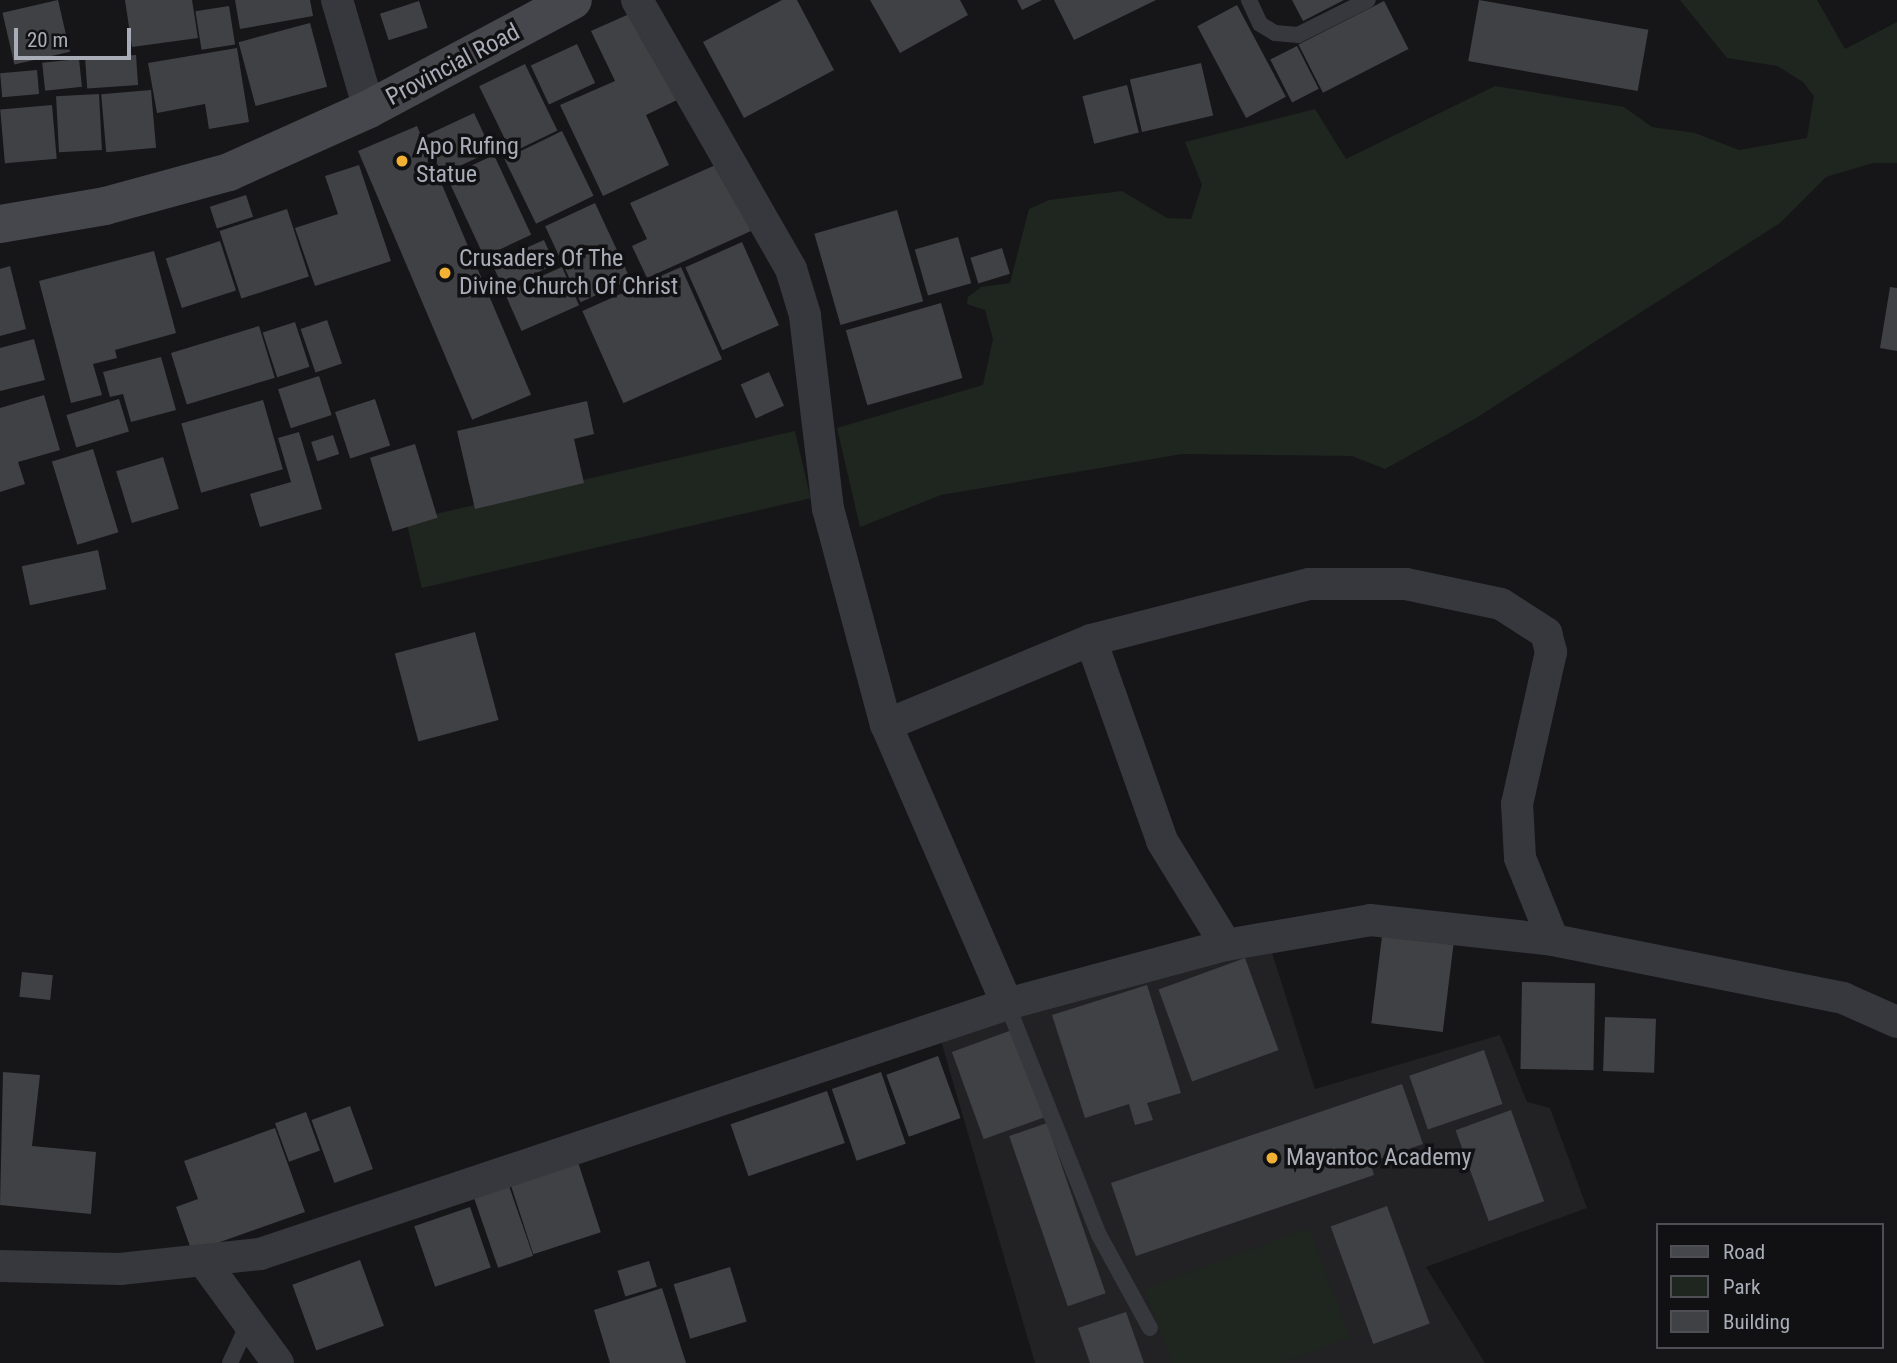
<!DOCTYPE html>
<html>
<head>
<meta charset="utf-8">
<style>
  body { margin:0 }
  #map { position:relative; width:1897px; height:1363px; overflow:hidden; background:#161618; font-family:"Roboto Condensed",sans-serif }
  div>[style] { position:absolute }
  .built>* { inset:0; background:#222225 }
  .green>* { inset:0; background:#1e261f; transform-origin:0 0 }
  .building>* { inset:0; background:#404145; transform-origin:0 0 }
  .service>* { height:16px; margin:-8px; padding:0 8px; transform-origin:8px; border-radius:8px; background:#37383d }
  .minor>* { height:32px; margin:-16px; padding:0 16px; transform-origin:16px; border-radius:16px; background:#37383d }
  .secondary>* { height:38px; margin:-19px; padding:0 19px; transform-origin:19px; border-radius:19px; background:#45474d }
  .dots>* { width:19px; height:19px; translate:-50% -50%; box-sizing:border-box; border:4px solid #111113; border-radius:50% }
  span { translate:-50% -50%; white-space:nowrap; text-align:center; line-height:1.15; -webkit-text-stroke:7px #111113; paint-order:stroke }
  .street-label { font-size:24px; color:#a8adb8 }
  .poi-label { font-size:24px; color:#a8adb8 }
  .left { translate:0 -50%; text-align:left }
  .legend { position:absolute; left:1656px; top:1223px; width:228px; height:126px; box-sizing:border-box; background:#111113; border:2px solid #4d4f55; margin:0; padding:9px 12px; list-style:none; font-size:21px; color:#a8adb8 }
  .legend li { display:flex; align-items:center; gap:14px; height:35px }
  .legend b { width:35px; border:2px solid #4d4f55 }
  .scale { position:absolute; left:14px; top:28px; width:117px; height:32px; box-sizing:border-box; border:4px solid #a8adb8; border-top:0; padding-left:9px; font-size:21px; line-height:24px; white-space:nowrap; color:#a8adb8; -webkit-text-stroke:5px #111113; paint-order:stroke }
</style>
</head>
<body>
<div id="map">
  <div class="built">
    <div style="clip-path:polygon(1269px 943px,1315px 1089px,1500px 1035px,1527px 1102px,1550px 1108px,1587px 1208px,1426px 1267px,1485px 1363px,1035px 1363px,941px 1041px,1029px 1007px)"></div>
  </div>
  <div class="green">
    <div style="clip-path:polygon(1680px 0,1817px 0,1845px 49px,1897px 22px,1897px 163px,1873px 163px,1826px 177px,1780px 223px,1476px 418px,1385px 469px,1352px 456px,1182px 454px,941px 495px,860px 527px,837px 428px,983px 385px,993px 339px,985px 310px,967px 304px,968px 297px,981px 287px,1010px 283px,1029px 209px,1049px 200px,1122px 191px,1167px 218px,1191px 219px,1202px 185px,1185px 142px,1315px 109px,1346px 159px,1495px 86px,1624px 107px,1652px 127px,1695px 133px,1739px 150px,1807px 138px,1814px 96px,1803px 82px,1777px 66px,1727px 58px)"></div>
    <div style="left:795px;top:431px;width:69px;height:399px;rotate:77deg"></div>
    <div style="clip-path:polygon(1309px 1228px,1350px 1338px,1281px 1363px,1172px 1363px,1144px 1289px)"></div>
  </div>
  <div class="building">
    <div style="left:58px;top:0;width:53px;height:57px;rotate:77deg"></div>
    <div style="clip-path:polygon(125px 0,192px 0,198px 38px,132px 47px)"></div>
    <div style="clip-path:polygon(235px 0,310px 0,313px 16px,240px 29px)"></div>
    <div style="clip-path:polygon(782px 0,797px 0,834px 70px,744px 118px,703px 42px)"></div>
    <div style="clip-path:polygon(870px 0,960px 0,968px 15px,900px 53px)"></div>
    <div style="clip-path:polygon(1017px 0,1042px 0,1022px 10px)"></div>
    <div style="clip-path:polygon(1054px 0,1156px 0,1074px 40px)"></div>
    <div style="clip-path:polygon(1292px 0,1344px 0,1303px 21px)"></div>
    <div style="left:1479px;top:0;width:172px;height:62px;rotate:10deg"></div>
    <div style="left:419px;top:1px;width:28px;height:41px;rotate:72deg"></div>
    <div style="left:1384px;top:1px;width:54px;height:96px;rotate:63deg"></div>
    <div style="left:1237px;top:5px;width:104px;height:45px;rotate:62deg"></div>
    <div style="left:229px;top:6px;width:39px;height:34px;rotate:81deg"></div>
    <div style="clip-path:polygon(636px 11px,677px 100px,646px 115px,669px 165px,603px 196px,560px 105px,615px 81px,591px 31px)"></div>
    <div style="left:310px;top:23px;width:66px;height:74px;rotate:75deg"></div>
    <div style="left:577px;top:44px;width:43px;height:51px;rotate:65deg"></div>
    <div style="left:1297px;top:46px;width:48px;height:30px;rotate:63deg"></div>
    <div style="clip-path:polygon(237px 48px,249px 122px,209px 129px,205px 104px,157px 113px,148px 63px)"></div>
    <div style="left:136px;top:55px;width:30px;height:51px;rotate:86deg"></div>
    <div style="left:79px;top:59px;width:28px;height:37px;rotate:84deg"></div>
    <div style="left:1201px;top:63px;width:54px;height:73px;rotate:77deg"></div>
    <div style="left:525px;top:64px;width:74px;height:51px;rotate:64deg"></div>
    <div style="left:37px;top:70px;width:24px;height:37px;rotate:85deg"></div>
    <div style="left:1127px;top:85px;width:49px;height:46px;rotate:76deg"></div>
    <div style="left:151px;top:90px;width:58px;height:50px;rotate:85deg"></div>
    <div style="left:99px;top:94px;width:56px;height:43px;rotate:87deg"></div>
    <div style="left:52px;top:105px;width:54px;height:52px;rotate:85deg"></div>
    <div style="left:474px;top:113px;width:42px;height:55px;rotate:65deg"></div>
    <div style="left:417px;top:126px;width:292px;height:64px;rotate:67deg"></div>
    <div style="left:562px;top:131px;width:72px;height:64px;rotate:64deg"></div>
    <div style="left:494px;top:155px;width:88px;height:52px;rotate:65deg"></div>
    <div style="clip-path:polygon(720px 163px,751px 231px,647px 278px,632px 246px,647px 239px,630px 203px)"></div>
    <div style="clip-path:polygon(359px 165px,391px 261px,315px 286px,295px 228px,338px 214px,325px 176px)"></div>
    <div style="left:246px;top:195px;width:23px;height:38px;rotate:72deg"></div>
    <div style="left:595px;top:203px;width:84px;height:55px;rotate:65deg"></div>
    <div style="left:287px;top:209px;width:71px;height:71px;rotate:72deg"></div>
    <div style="left:897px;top:210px;width:95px;height:86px;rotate:74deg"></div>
    <div style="left:958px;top:237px;width:48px;height:45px;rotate:74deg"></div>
    <div style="left:544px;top:240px;width:27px;height:57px;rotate:66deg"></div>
    <div style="left:220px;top:241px;width:52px;height:57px;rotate:72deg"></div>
    <div style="left:742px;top:242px;width:91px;height:62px;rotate:66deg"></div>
    <div style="left:1002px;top:248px;width:27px;height:33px;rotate:73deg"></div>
    <div style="clip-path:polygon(154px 251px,176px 333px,115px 350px,117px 358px,93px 364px,102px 395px,71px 403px,39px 281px)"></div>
    <div style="clip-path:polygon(10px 266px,26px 329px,0 336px,0 269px)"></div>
    <div style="left:562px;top:267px;width:42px;height:63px;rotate:66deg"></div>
    <div style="left:681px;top:267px;width:101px;height:108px;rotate:66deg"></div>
    <div style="clip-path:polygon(1890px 287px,1897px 288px,1897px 351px,1880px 348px)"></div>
    <div style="left:941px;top:303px;width:78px;height:99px;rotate:74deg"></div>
    <div style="left:327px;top:320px;width:46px;height:28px;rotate:71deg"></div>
    <div style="left:295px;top:322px;width:47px;height:34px;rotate:72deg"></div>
    <div style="left:259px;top:326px;width:54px;height:92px;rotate:73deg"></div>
    <div style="clip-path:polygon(34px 339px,45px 380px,0 391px,0 348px)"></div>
    <div style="clip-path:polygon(161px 357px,176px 410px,131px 422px,123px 394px,110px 397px,103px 372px)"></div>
    <div style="left:769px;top:372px;width:37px;height:31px;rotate:66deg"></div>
    <div style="left:319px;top:376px;width:41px;height:43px;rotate:72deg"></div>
    <div style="clip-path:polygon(44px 395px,60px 450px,18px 462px,25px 484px,0 492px,0 408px)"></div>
    <div style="left:119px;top:399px;width:34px;height:55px;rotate:73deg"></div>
    <div style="left:375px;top:399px;width:49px;height:42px;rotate:72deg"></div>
    <div style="left:263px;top:400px;width:72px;height:85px;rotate:74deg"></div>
    <div style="clip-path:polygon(587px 401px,594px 434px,574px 439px,584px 483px,475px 509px,457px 431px)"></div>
    <div style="clip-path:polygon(299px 432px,322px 509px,260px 527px,250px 494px,291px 482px,278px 438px)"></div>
    <div style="left:333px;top:435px;width:20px;height:23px;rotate:72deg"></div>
    <div style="left:415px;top:444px;width:77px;height:47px;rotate:73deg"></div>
    <div style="left:93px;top:449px;width:87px;height:43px;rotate:73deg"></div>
    <div style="left:163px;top:457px;width:54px;height:49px;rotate:73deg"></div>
    <div style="left:98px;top:550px;width:40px;height:78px;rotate:78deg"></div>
    <div style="left:475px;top:632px;width:91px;height:83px;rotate:75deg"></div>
    <div style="left:1382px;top:936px;width:72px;height:88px;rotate:7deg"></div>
    <div style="left:1245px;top:958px;width:98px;height:92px;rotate:70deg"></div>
    <div style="left:22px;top:972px;width:31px;height:25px;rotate:6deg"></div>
    <div style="left:1522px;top:982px;width:73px;height:87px;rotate:1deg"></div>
    <div style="clip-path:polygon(1147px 985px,1181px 1093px,1147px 1103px,1153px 1120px,1135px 1125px,1129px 1104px,1085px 1118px,1052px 1015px)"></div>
    <div style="left:1605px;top:1017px;width:51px;height:54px;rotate:2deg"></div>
    <div style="left:1012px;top:1030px;width:93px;height:64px;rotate:70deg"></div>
    <div style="left:1484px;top:1050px;width:57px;height:79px;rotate:71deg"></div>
    <div style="left:938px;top:1056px;width:66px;height:55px;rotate:70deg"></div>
    <div style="clip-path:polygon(3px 1072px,40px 1075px,32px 1146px,96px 1152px,91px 1214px,0 1205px)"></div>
    <div style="left:881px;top:1072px;width:76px;height:52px;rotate:71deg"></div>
    <div style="clip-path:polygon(1402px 1084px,1423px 1144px,1370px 1162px,1374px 1175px,1136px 1256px,1111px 1183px)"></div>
    <div style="left:827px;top:1091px;width:55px;height:102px;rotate:71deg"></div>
    <div style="left:350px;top:1106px;width:67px;height:41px;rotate:70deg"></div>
    <div style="left:1511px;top:1110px;width:97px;height:59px;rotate:70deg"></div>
    <div style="left:306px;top:1112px;width:41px;height:33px;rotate:70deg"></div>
    <div style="left:1047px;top:1123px;width:180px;height:40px;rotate:71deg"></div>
    <div style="clip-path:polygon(275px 1128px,305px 1212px,192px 1252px,176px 1207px,198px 1199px,184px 1161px)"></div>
    <div style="left:577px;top:1159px;width:77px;height:71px;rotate:72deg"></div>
    <div style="left:508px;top:1183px;width:77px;height:37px;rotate:71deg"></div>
    <div style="left:1387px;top:1206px;width:125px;height:60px;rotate:70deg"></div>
    <div style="left:470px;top:1207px;width:64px;height:59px;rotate:71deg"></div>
    <div style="left:360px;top:1260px;width:70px;height:72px;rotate:70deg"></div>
    <div style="left:649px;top:1261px;width:27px;height:33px;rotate:73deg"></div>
    <div style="left:730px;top:1267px;width:57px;height:59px;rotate:73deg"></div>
    <div style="clip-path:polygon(662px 1288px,686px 1363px,610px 1363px,594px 1310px)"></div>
    <div style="clip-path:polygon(1126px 1312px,1144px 1363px,1090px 1363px,1078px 1328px)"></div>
  </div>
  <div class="service">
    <div style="left:1249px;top:0;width:26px;rotate:65deg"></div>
    <div style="left:1260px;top:24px;width:17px;rotate:31deg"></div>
    <div style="left:1275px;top:33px;width:23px;rotate:5deg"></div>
    <div style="left:1298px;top:35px;width:78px;rotate:-26.6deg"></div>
    <div style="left:1007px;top:1004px;width:249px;rotate:68.3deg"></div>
    <div style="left:1099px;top:1235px;width:106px;rotate:61.3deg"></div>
    <div style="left:230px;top:1363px;width:43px;rotate:-65.2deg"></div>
  </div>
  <div class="minor">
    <div style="left:337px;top:0;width:114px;rotate:73.6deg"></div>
    <div style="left:1091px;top:640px;width:213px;rotate:70.5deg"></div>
    <div style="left:1162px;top:841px;width:122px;rotate:58.4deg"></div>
    <div style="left:886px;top:725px;width:222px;rotate:-22.5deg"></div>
    <div style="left:1091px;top:640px;width:225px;rotate:-14.4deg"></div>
    <div style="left:1309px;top:584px;width:97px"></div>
    <div style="left:1406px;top:584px;width:97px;rotate:11.9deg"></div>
    <div style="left:1501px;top:604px;width:54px;rotate:32.8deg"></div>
    <div style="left:1546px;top:633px;width:20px;rotate:75deg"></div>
    <div style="left:1551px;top:652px;width:156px;rotate:102.6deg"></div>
    <div style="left:1517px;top:804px;width:54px;rotate:86.8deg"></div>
    <div style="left:1520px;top:858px;width:88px;rotate:68.1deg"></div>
    <div style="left:1007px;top:1004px;width:227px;rotate:-15.1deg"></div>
    <div style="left:1226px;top:945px;width:146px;rotate:-9.8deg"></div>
    <div style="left:1370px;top:920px;width:184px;rotate:6.2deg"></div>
    <div style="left:1553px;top:940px;width:296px;rotate:11.3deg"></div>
    <div style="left:1843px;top:998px;width:59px;rotate:24deg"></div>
    <div style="left:205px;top:1263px;width:124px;rotate:53.9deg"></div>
    <div style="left:0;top:1266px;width:120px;rotate:1.4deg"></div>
    <div style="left:120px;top:1269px;width:141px;rotate:-6.1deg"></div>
    <div style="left:260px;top:1254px;width:788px;rotate:-18.5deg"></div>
    <div style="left:1007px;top:1004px;width:304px;rotate:-113.4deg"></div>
    <div style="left:886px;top:725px;width:224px;rotate:-105deg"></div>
    <div style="left:828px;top:509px;width:195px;rotate:-96.8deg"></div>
    <div style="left:805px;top:315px;width:48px;rotate:-106.9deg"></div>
    <div style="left:791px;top:269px;width:310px;rotate:-119.8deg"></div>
  </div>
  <div class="secondary">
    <div style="left:0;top:224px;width:107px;rotate:-9.7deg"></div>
    <div style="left:105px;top:206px;width:129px;rotate:-15.3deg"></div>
    <div style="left:229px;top:172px;width:154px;rotate:-24.2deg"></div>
    <div style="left:369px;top:109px;width:231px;rotate:-28.1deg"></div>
  </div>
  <div class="dots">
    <div style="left:402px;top:161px;background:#f2b134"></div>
    <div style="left:445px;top:273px;background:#f2b134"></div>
    <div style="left:1272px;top:1158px;background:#f2b134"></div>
  </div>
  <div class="street-label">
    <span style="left:453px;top:65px;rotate:-28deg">Provincial Road</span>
  </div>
  <div class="poi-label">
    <span class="left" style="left:416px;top:161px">Apo Rufing<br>Statue</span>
    <span class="left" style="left:459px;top:273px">Crusaders Of The<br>Divine Church Of Christ</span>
    <span class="left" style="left:1286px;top:1158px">Mayantoc Academy</span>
  </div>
  <ul class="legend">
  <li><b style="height:9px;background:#45474d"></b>Road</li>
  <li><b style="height:19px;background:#1e261f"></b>Park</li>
  <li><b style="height:19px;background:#404145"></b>Building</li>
  </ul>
  <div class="scale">20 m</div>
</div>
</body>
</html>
